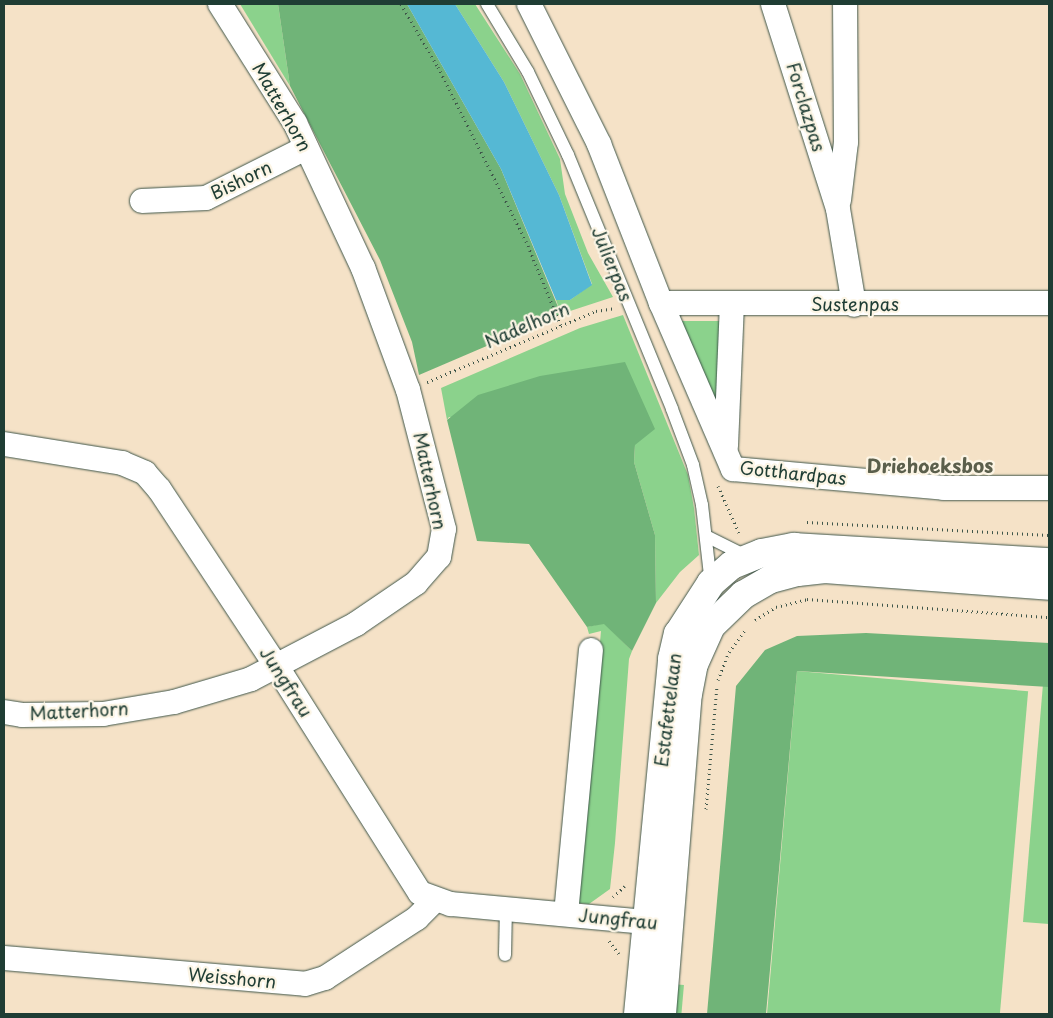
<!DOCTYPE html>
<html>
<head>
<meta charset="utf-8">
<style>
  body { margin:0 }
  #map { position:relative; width:1053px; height:1018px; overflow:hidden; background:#f5e2c7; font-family:"Playpen Sans",sans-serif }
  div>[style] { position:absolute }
  .green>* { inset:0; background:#8bd28c; transform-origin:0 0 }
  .forest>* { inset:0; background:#70b478 }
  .water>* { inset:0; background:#55b8d4 }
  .path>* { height:3px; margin-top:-1.5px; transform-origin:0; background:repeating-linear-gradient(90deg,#3f564a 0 1px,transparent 0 5px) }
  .roads { filter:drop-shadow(0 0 1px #3f564a) drop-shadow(0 0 1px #3f564a) }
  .service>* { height:12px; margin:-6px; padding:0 6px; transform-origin:6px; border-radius:6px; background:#fff }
  .minor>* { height:24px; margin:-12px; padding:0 12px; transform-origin:12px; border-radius:12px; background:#fff }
  .tertiary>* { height:28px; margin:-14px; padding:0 14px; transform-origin:14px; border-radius:14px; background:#fff }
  span { translate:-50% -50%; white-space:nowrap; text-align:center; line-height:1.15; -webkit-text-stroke:4.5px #fcf5e5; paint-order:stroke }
  .street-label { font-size:18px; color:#1f3d34 }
  .neighbourhood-label { font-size:19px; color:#5b5f4c; font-weight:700 }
  .frame { position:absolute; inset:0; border:5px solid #1f3d34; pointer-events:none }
</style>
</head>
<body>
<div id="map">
  <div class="green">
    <div style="clip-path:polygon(240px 4px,278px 4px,290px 86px)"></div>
    <div style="clip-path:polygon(455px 4px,475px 4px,520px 74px,560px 159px,565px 194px,588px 253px,613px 297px,561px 314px,556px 300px,570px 300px,592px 284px,559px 195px,504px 82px)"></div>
    <div style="clip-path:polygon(623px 315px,688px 475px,694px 508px,699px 555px,680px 572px,656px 603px,655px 535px,634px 462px,635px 445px,449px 417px,447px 420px,441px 388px,580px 328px)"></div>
    <div style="clip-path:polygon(680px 321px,720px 321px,720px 420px)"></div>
    <div style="clip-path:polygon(604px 623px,632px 651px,629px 659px,615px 843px,610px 889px,589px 904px,577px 903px,601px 631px,589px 634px,587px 627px)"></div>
    <div style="left:797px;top:671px;width:232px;height:344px;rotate:5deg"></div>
    <div style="clip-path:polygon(1043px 684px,1049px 685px,1049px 924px,1023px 922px)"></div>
    <div style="left:672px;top:984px;width:12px;height:30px;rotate:5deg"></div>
  </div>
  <div class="forest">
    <div style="clip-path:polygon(278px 4px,407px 4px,501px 169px,561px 314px,419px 375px,412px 342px,380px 260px,290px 86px)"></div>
    <div style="clip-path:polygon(625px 362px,655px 429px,635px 445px,634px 462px,655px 535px,656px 603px,632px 651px,604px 624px,587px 627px,529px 544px,477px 541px,447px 420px,478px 395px,540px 376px)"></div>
    <div style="clip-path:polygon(866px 633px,1049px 643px,1049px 687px,797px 671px,766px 1014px,707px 1014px,736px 686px,765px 650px,797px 636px)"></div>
  </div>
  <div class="water">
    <div style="clip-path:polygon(407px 4px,455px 4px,504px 82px,559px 195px,592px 285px,570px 300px,556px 300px,501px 169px)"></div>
  </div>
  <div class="path">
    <div style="left:401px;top:4px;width:73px;rotate:59.6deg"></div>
    <div style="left:438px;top:67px;width:195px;rotate:63.2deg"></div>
    <div style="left:526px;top:241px;width:92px;rotate:67.6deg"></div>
    <div style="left:427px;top:382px;width:183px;rotate:-22.8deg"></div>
    <div style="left:596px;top:311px;width:18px;rotate:-9deg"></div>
    <div style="left:718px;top:486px;width:51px;rotate:65.9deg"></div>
    <div style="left:807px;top:522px;width:242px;rotate:3.1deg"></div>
    <div style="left:755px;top:620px;width:25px;rotate:-32deg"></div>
    <div style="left:776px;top:607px;width:32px;rotate:-14deg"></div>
    <div style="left:807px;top:599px;width:243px;rotate:4.3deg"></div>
    <div style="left:718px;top:680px;width:30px;rotate:-69deg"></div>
    <div style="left:729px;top:652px;width:26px;rotate:-54deg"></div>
    <div style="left:706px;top:809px;width:123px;rotate:-84.9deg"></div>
    <div style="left:613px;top:897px;width:16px;rotate:-43deg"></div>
    <div style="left:609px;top:941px;width:16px;rotate:52deg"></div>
    <div style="left:439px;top:1013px;width:1px;rotate:90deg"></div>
  </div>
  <div class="roads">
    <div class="service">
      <div style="left:487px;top:4px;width:79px;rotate:58.9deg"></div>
      <div style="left:528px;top:72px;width:92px;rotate:64.3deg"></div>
      <div style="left:568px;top:155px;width:274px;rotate:67.7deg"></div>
      <div style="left:672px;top:409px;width:60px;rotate:69.4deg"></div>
      <div style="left:693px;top:465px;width:41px;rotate:77.3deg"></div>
      <div style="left:702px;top:505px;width:80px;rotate:83.5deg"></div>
      <div style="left:706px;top:536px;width:45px;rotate:26.6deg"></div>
      <div style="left:505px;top:955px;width:46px;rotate:-88.8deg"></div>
    </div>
    <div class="minor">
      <div style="left:529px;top:4px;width:157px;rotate:63.4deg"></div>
      <div style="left:599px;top:144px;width:171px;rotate:68.7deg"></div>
      <div style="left:661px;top:303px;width:181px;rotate:66.6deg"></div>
      <div style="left:733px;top:469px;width:212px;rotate:5.1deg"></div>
      <div style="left:944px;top:488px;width:105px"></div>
      <div style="left:773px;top:4px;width:215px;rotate:72.4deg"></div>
      <div style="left:838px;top:209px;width:97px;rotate:80.5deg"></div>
      <div style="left:839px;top:200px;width:58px;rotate:-83.1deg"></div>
      <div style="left:846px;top:142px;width:138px;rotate:-90.4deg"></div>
      <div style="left:142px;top:201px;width:64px;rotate:-2.7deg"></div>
      <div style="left:206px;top:198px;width:112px;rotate:-26.6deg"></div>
      <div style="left:661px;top:303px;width:388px"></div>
      <div style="left:4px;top:444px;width:120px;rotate:9.1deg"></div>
      <div style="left:122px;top:463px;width:25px;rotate:23deg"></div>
      <div style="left:145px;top:473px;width:21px;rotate:49deg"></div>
      <div style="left:159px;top:489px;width:214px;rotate:56.5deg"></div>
      <div style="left:277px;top:667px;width:267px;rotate:57.7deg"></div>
      <div style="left:420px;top:893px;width:33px;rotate:20deg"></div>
      <div style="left:451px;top:904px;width:216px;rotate:5.3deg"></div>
      <div style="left:726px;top:446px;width:143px;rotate:-87.6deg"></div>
      <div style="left:4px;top:712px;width:18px;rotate:9deg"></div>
      <div style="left:22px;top:715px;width:81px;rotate:-0.7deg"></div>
      <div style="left:103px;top:714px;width:72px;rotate:-9.6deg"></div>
      <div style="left:174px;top:702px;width:80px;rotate:-16.6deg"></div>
      <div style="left:251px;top:679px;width:119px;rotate:-27.6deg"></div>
      <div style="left:356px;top:624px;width:73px;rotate:-34.3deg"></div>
      <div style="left:416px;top:583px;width:35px;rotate:-49deg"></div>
      <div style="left:439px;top:557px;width:28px;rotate:-80deg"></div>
      <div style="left:444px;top:529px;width:144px;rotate:-104.5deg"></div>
      <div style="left:408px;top:390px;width:130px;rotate:-110.2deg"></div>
      <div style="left:363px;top:268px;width:160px;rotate:-115.1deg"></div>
      <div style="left:295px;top:123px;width:141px;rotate:-122.2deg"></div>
      <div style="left:566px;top:914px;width:265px;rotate:-84.6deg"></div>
      <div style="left:4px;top:958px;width:302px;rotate:4.9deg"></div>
      <div style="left:305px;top:984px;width:21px;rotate:-17deg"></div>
      <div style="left:325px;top:978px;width:110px;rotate:-33.1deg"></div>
      <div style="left:417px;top:918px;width:25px;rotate:-45deg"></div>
    </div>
    <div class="tertiary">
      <div style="left:638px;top:1014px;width:357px;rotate:-84.5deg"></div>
      <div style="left:672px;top:659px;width:26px;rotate:-77deg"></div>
      <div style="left:678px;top:634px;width:61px;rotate:-57.1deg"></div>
      <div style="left:711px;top:583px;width:28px;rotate:-41deg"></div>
      <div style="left:732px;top:565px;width:32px;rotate:-22deg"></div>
      <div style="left:762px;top:553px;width:33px;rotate:-11deg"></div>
      <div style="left:794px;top:547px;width:255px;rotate:3.4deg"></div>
      <div style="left:662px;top:1014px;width:321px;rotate:-85.4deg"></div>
      <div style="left:688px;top:694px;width:31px;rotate:-79deg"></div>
      <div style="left:694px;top:664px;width:42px;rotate:-65.9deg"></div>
      <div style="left:711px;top:626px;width:45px;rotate:-44.1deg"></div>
      <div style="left:743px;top:595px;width:32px;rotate:-30deg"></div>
      <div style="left:771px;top:579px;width:28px;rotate:-15deg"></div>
      <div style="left:798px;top:572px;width:27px;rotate:-6deg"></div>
      <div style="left:825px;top:569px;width:225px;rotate:4.3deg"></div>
    </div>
  </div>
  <div class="street-label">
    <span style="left:282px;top:107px;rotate:60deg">Matterhorn</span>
    <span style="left:806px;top:107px;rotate:73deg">Forclazpas</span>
    <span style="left:241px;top:180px;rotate:-26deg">Bishorn</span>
    <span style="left:612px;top:264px;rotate:68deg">Julierpas</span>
    <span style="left:855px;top:304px">Sustenpas</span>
    <span style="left:527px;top:325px;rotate:-23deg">Nadelhorn</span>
    <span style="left:793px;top:473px;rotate:6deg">Gotthardpas</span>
    <span style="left:430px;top:481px;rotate:78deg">Matterhorn</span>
    <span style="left:286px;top:682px;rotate:57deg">Jungfrau</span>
    <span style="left:668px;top:710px;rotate:-83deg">Estafettelaan</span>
    <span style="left:79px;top:711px;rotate:-3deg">Matterhorn</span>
    <span style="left:618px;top:919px;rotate:6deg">Jungfrau</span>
    <span style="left:232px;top:978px;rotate:5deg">Weisshorn</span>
  </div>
  <div class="neighbourhood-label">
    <span style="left:930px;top:466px">Driehoeksbos</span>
  </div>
  <div class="frame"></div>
</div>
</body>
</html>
